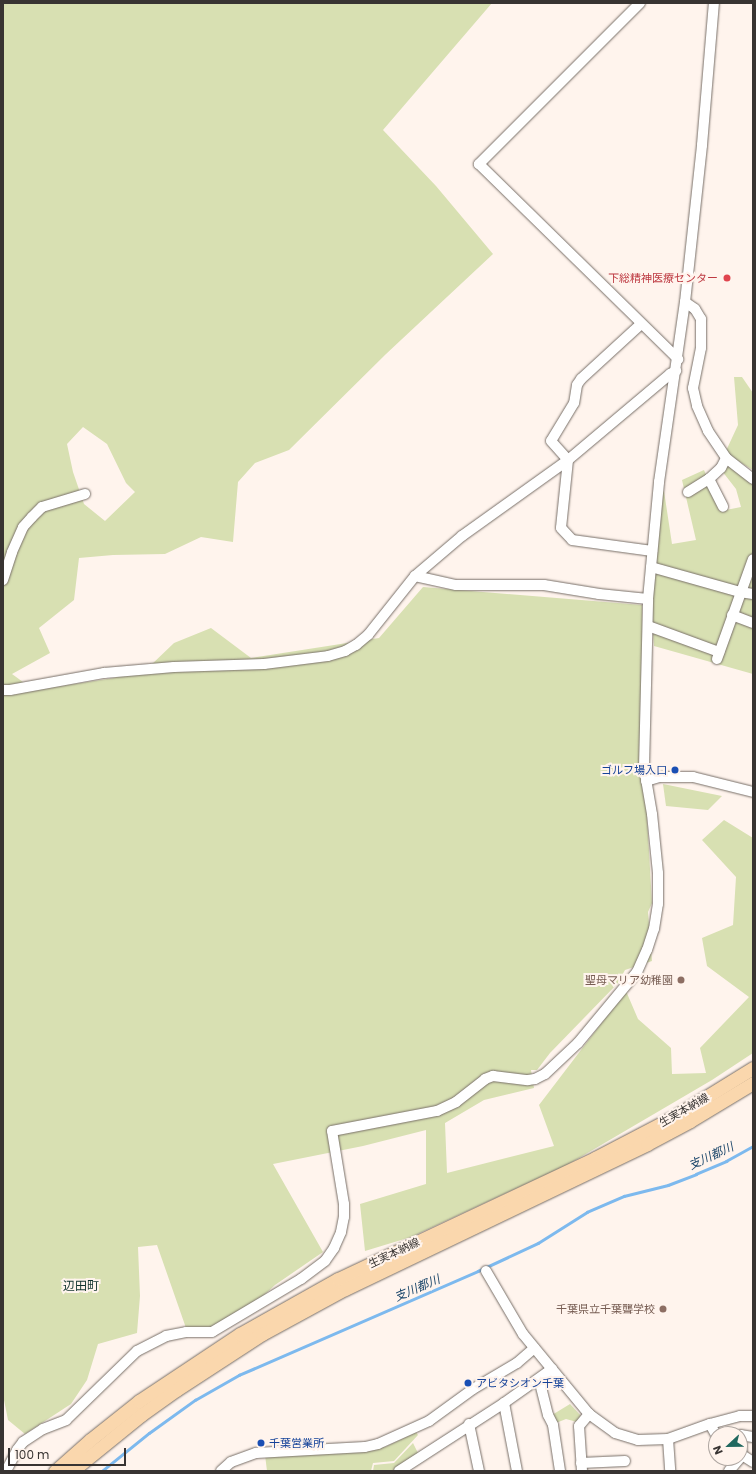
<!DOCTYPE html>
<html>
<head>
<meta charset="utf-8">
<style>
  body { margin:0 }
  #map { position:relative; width:756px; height:1474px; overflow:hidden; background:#fff4ed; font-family:Poppins,"Noto Sans JP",sans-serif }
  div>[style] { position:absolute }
  .green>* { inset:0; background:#d8e0b2 }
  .stream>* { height:2.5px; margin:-1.25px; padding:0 1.25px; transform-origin:1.25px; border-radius:1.25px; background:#7db9ee }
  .roads { filter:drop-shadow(0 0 1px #786f68) drop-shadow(0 0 1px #786f68) }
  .minor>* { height:10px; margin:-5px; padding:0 5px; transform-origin:5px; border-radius:5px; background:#fff }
  .major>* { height:13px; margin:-6.5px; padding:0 6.5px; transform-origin:6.5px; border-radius:6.5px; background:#fad7ad }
  .dots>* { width:11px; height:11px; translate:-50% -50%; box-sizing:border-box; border:2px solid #fff4ed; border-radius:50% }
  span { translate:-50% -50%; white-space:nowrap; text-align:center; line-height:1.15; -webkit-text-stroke:4px #fff4ed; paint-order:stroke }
  .health-label { font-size:11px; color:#be3a42 }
  .right { translate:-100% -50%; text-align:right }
  .transit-label { font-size:11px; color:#164399 }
  .left { translate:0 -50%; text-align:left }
  .education-label { font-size:11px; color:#785e54 }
  .street-label { font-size:11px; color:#383432 }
  .water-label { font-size:12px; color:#1c476b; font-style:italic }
  .neighbourhood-label { font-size:12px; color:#10322d }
  .frame { position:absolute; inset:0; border:4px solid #383432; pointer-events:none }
  .north { position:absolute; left:708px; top:1426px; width:40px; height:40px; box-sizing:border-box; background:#fff4ed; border:1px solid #afa7a2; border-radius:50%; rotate:248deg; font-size:11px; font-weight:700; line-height:16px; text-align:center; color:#383432 }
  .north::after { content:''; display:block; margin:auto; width:14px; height:18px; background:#20685f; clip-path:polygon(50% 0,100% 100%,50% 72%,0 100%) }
  .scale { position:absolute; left:8px; top:1448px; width:118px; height:18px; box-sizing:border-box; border:2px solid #383432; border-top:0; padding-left:5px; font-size:12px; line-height:14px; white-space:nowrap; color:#383432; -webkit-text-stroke:3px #fff4ed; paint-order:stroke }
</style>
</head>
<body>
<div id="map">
  <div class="green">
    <div style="clip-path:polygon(evenodd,3px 3px,492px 3px,383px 130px,436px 186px,493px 254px,386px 354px,289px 450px,255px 463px,238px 482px,233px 542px,201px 537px,165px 554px,113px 555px,79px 558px,74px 600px,39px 628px,50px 653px,12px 674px,34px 690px,114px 678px,150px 666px,174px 643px,211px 628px,251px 658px,379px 638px,423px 587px,642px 605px,647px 817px,652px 903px,648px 912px,652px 961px,625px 970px,618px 983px,550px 1053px,537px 1070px,531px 1070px,534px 1088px,484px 1100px,445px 1123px,447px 1173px,554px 1146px,539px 1105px,626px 991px,638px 1019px,671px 1048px,672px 1074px,706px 1073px,700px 1048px,749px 997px,707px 966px,702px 938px,733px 925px,736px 877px,702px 840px,724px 820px,753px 838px,753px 1053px,712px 1080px,567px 1165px,411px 1237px,365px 1251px,360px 1204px,426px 1184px,426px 1130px,363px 1146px,273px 1164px,323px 1252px,275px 1285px,227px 1329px,186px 1328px,157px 1245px,138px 1247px,140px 1296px,137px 1333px,98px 1344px,87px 1380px,71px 1404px,25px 1434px,8px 1420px,3px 1395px,3px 3px,83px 427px,107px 444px,126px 483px,135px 492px,105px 521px,84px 504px,73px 472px,67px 444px,83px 427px)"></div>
    <div style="clip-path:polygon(734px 377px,742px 377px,753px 393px,753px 470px,725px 453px,738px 425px)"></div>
    <div style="clip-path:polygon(727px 464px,753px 485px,753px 674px,654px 646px,651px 609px,656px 496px,664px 491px,672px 544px,696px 540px,682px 480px,704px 470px,721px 511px,741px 507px,736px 489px,722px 471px)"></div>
    <div style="clip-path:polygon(663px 784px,722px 796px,708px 810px,666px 806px)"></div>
    <div style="clip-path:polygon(570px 1404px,582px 1417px,577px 1422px,566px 1419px,556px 1423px,552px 1415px)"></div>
    <div style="clip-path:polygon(416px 1432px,418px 1435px,394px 1461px,373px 1463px,371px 1471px,267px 1471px,265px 1455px,385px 1447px)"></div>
    <div style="clip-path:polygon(413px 1443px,419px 1455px,395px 1471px,373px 1471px,374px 1465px,394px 1463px)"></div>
  </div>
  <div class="stream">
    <div style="left:102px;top:1471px;width:60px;rotate:-39deg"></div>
    <div style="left:149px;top:1433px;width:57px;rotate:-35.7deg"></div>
    <div style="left:195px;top:1400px;width:51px;rotate:-29.6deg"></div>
    <div style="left:239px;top:1375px;width:261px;rotate:-23.5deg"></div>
    <div style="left:478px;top:1271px;width:66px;rotate:-25deg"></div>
    <div style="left:538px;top:1243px;width:58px;rotate:-32.3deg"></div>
    <div style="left:587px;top:1212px;width:40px;rotate:-23.4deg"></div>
    <div style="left:624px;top:1196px;width:45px;rotate:-14deg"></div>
    <div style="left:668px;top:1185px;width:30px;rotate:-21deg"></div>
    <div style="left:696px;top:1174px;width:33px;rotate:-23deg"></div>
    <div style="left:726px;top:1161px;width:31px;rotate:-29deg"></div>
  </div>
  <div class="roads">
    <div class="minor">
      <div style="left:640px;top:3px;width:228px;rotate:135deg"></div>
      <div style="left:479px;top:164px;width:279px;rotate:44.4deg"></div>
      <div style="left:685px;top:302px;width:12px;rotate:35deg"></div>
      <div style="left:695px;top:309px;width:12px;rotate:59deg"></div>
      <div style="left:701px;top:319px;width:29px;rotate:90deg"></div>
      <div style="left:701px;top:348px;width:41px;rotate:101.3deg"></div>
      <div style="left:693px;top:388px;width:18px;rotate:77deg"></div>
      <div style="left:697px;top:406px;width:27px;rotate:66deg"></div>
      <div style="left:708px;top:431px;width:32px;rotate:56deg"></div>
      <div style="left:726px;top:458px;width:34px;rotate:38deg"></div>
      <div style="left:641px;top:324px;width:81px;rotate:137.5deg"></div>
      <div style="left:581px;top:379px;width:7px;rotate:124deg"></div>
      <div style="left:577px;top:385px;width:18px;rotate:99deg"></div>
      <div style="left:574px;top:403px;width:44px;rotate:121.2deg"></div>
      <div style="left:551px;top:441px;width:25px;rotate:48deg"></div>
      <div style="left:568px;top:460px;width:68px;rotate:95.9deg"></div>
      <div style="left:561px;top:528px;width:16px;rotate:47deg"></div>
      <div style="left:572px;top:540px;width:81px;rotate:7.8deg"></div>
      <div style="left:709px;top:479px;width:31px;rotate:63deg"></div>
      <div style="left:688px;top:492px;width:25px;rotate:-32deg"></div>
      <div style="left:709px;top:479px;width:16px;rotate:-43deg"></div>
      <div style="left:721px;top:468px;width:11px;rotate:-63deg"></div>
      <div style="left:651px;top:567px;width:92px;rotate:15.7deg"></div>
      <div style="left:740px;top:592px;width:13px;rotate:9deg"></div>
      <div style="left:415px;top:576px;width:42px;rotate:12.4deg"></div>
      <div style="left:456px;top:585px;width:88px"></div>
      <div style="left:544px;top:585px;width:56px;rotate:9.3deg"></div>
      <div style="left:599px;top:594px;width:49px;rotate:5.8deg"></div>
      <div style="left:3px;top:580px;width:29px;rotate:-72deg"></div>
      <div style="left:12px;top:552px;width:27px;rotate:-66deg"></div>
      <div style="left:23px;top:527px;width:13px;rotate:-48deg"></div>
      <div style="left:32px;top:517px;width:14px;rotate:-45deg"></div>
      <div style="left:42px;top:507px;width:45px;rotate:-16.8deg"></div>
      <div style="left:732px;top:615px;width:22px;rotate:21deg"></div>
      <div style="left:648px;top:626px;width:76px;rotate:20.1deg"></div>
      <div style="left:717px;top:659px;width:106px;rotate:-70.2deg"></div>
      <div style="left:3px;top:690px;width:7px"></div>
      <div style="left:10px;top:690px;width:96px;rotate:-10.3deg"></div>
      <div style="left:104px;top:673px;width:70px;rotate:-4.9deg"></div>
      <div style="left:174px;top:667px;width:90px;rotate:-1.9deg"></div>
      <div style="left:264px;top:664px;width:64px;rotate:-7.1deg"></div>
      <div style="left:328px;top:656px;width:18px;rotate:-16deg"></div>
      <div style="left:345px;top:651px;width:13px;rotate:-29deg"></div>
      <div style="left:356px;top:645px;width:16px;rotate:-40deg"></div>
      <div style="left:368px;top:635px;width:75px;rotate:-51.5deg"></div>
      <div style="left:415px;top:576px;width:62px;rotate:-40.4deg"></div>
      <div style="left:462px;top:536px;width:130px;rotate:-35.6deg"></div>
      <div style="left:568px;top:460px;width:133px;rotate:-40.1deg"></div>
      <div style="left:670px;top:374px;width:7px;rotate:-27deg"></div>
      <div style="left:646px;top:781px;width:14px;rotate:-17deg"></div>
      <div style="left:659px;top:777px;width:34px"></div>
      <div style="left:693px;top:777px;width:62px;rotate:14deg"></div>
      <div style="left:486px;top:1271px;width:73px;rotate:59.6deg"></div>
      <div style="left:523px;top:1334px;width:104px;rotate:50.5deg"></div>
      <div style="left:589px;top:1414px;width:32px;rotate:36deg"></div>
      <div style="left:615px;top:1433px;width:24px;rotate:17deg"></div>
      <div style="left:638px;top:1440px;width:30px;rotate:-2deg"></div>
      <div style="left:668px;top:1439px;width:45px;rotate:-19.7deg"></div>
      <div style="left:710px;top:1424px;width:31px;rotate:-15deg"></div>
      <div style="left:740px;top:1416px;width:13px"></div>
      <div style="left:539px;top:1379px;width:37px;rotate:76deg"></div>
      <div style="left:548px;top:1415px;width:11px;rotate:63deg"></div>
      <div style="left:553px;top:1425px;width:47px;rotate:81.3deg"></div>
      <div style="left:504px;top:1403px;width:69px;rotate:79.2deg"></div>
      <div style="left:469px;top:1424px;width:48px;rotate:78deg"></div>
      <div style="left:710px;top:1424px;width:13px;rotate:61deg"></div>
      <div style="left:740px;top:1435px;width:13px;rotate:9deg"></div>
      <div style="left:668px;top:1439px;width:32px;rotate:86deg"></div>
      <div style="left:742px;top:1455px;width:13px;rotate:32deg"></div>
      <div style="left:740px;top:1457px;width:3px;rotate:-45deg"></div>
      <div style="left:742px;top:1455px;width:20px;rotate:-93deg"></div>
      <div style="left:581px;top:1463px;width:44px;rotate:-2.6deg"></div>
      <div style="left:6px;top:1471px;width:24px;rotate:-62deg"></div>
      <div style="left:17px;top:1450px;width:10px;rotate:-53deg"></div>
      <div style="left:23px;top:1442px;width:24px;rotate:-33deg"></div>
      <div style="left:43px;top:1429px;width:25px;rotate:-21deg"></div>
      <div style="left:66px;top:1420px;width:99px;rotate:-44.2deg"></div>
      <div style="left:137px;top:1351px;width:33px;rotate:-27deg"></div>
      <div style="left:166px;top:1336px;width:20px;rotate:-11deg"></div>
      <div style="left:186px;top:1332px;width:26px"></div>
      <div style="left:212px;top:1332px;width:104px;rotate:-30.8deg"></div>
      <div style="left:301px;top:1279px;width:30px;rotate:-37deg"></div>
      <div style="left:325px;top:1261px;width:16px;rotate:-55deg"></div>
      <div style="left:334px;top:1248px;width:17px;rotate:-66deg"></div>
      <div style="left:341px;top:1232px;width:15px;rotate:-79deg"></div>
      <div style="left:344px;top:1217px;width:13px;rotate:-90deg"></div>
      <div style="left:344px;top:1204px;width:74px;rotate:-99.3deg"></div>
      <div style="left:332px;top:1131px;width:107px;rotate:-10.8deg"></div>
      <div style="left:437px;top:1111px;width:21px;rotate:-25deg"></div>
      <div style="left:456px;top:1102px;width:37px;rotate:-38deg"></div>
      <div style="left:485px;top:1079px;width:9px;rotate:-21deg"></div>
      <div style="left:493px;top:1076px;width:35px;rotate:7deg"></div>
      <div style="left:528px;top:1080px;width:7px;rotate:-8deg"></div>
      <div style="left:535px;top:1079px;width:11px;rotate:-27deg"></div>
      <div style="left:545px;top:1074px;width:45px;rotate:-43.2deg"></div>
      <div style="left:578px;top:1043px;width:92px;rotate:-50.3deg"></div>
      <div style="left:637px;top:972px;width:24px;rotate:-66deg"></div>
      <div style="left:647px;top:950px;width:22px;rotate:-72deg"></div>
      <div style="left:654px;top:929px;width:25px;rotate:-81deg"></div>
      <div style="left:658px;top:904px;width:31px;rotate:-90deg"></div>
      <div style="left:658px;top:873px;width:59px;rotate:-95.8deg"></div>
      <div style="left:652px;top:814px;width:48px;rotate:-99.7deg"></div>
      <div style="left:644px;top:767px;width:168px;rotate:-88.6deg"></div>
      <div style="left:648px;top:599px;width:118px;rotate:-84.6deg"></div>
      <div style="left:659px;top:482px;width:182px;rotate:-81.8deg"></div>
      <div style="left:685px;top:302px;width:158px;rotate:-83.8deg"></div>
      <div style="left:702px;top:145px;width:143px;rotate:-85.2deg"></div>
      <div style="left:221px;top:1471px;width:13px;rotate:-42deg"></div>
      <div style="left:231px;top:1462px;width:27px;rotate:-20deg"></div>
      <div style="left:256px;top:1453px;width:109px;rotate:-3.2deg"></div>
      <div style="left:365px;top:1447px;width:13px;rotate:-13deg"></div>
      <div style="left:378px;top:1444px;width:56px;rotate:-24.3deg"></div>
      <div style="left:429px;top:1421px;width:54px;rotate:-36deg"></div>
      <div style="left:473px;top:1389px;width:51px;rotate:-30.6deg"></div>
      <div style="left:517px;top:1363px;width:23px;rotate:-41deg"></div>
      <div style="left:399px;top:1471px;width:125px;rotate:-32.9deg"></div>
      <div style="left:504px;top:1403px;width:59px;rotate:-35.3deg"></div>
      <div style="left:582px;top:1471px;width:45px;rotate:-93.8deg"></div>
      <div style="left:579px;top:1426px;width:16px;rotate:-50deg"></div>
      <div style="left:729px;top:1471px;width:17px;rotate:-50deg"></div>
    </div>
    <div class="major">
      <div style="left:55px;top:1471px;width:47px;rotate:-41.5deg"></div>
      <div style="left:90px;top:1440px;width:63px;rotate:-38.5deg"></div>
      <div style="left:139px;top:1401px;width:121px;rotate:-33.6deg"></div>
      <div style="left:240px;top:1334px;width:112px;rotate:-29.3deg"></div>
      <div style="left:338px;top:1279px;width:284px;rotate:-25.2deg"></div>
      <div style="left:595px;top:1158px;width:87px;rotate:-27.5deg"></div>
      <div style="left:672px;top:1118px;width:95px;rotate:-31.7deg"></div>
      <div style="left:72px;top:1471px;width:89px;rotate:-39.1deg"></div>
      <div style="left:141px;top:1415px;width:43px;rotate:-35.5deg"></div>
      <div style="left:176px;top:1390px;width:103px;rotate:-33.1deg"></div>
      <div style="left:262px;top:1334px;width:94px;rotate:-28.5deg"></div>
      <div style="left:345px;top:1289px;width:335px;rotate:-25.6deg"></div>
      <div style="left:647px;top:1144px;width:49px;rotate:-28.1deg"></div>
      <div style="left:690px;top:1121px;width:74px;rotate:-31.1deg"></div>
    </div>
  </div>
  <div class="dots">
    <div style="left:727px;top:278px;background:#e0444e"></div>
    <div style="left:675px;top:770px;background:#1a4fb4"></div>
    <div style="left:681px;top:980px;background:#8d6e63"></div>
    <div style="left:663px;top:1309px;background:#8d6e63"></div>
    <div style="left:468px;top:1383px;background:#1a4fb4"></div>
    <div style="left:261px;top:1443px;background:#1a4fb4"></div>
  </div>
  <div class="health-label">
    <span class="right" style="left:718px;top:278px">下総精神医療センター</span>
  </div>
  <div class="transit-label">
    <span class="right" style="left:667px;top:770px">ゴルフ場入口</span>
    <span class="left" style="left:476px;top:1383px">アビタシオン千葉</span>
    <span class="left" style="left:269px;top:1443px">千葉営業所</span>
  </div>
  <div class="education-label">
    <span class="right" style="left:673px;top:980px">聖母マリア幼稚園</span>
    <span class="right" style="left:655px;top:1309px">千葉県立千葉聾学校</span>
  </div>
  <div class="street-label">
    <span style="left:684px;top:1110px;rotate:-30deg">生実本納線</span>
    <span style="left:394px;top:1253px;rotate:-25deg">生実本納線</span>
  </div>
  <div class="water-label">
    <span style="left:711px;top:1156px;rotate:-25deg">支川都川</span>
    <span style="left:417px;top:1288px;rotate:-23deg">支川都川</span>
  </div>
  <div class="neighbourhood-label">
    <span style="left:81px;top:1286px">辺田町</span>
  </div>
  <div class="frame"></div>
  <div class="north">N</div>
  <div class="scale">100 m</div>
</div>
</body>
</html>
